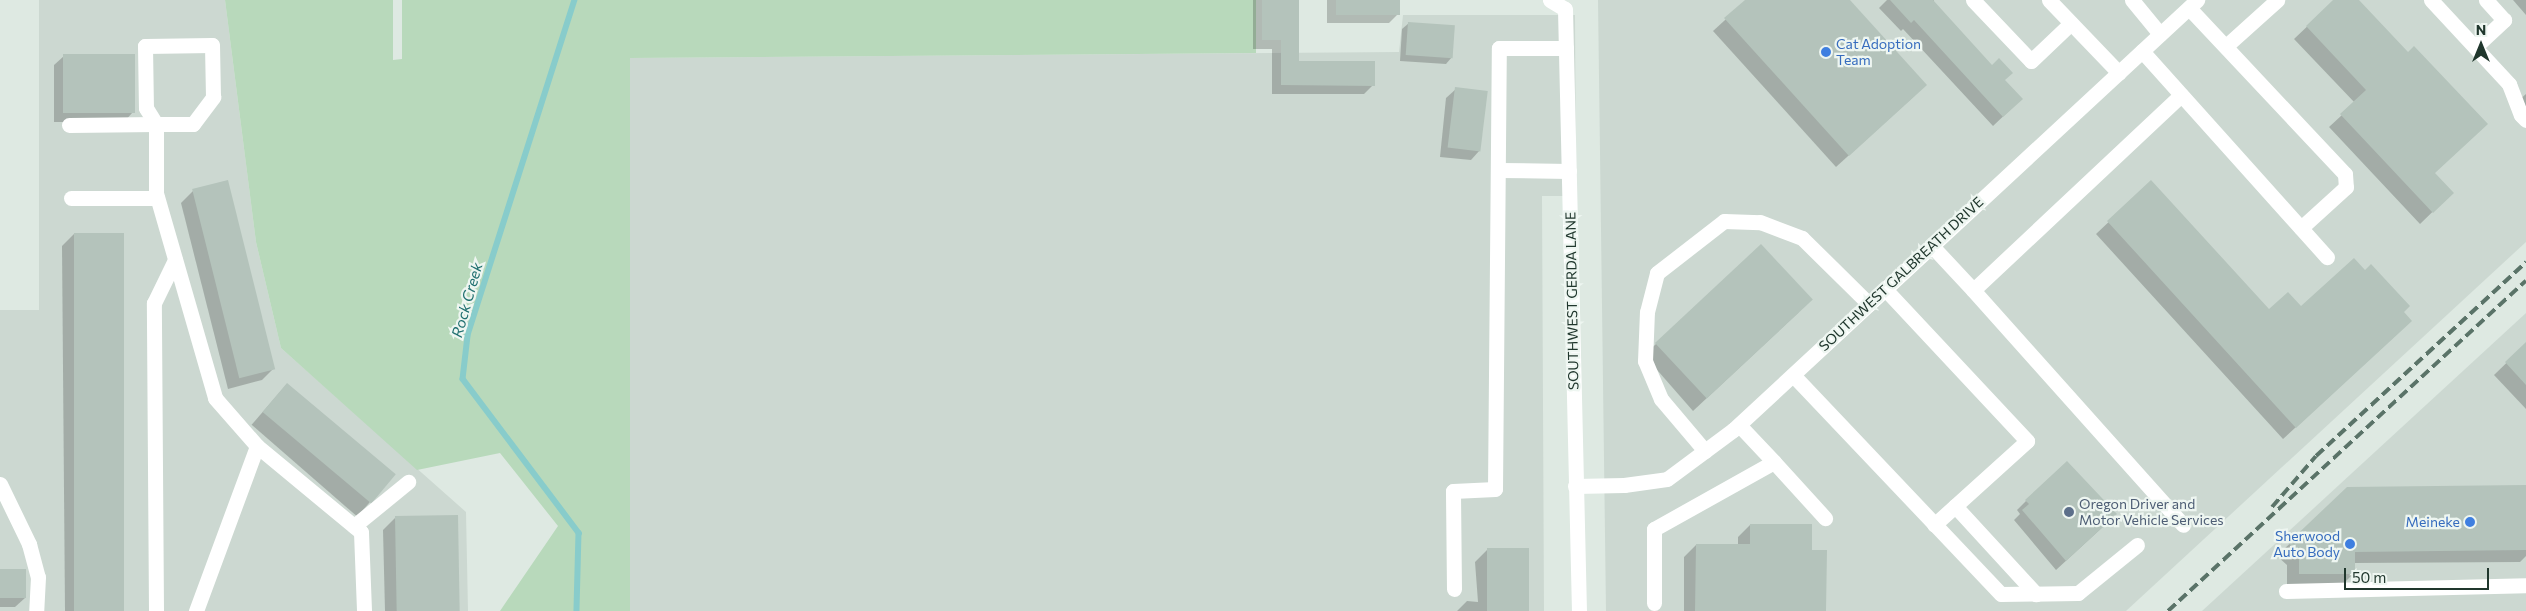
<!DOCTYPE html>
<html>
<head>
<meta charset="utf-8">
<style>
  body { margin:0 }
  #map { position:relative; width:2526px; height:611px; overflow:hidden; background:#dee9e2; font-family:Commissioner,sans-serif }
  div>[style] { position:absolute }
  .built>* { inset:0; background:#ccd8d1 }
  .green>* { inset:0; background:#b8d9bb }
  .shadow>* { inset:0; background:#0003; transform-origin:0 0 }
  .stream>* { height:5.5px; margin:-2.75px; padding:0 2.75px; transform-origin:2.75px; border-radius:2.75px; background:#88cccb }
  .building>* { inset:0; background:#b4c3bb; transform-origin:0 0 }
  .minor>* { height:15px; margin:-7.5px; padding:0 7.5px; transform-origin:7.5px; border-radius:7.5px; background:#fff }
  .rail>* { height:4px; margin-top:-2px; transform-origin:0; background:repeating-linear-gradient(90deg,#5a7368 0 10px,transparent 0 15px) }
  .dots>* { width:14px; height:14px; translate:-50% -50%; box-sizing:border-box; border:2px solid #eef6f1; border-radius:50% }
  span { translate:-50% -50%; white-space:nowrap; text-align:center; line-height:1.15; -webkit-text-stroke:4.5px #eef6f1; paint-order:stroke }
  .shop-label { font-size:14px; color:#366cbe }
  .left { translate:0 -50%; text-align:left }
  .right { translate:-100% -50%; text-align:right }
  .street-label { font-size:14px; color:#20372d }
  .service-label { font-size:14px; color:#4e5e75 }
  .water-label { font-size:15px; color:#1f6f6f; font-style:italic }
  .north { position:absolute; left:2456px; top:20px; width:50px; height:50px; -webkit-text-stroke:4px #eef6f1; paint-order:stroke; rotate:0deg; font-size:14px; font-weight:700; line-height:20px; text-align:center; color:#20372d }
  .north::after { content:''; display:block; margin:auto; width:18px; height:22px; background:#20372d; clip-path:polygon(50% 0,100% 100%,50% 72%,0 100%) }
  .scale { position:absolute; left:2344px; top:568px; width:145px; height:22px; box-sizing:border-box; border:2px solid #20372d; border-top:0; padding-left:6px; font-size:15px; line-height:18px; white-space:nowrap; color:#20372d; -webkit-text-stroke:4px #eef6f1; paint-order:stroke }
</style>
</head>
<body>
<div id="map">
  <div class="built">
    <div style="clip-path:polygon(39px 0,225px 0,256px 242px,281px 348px,466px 512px,468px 611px,0 611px,0 310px,39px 310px)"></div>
    <div style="clip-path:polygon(1598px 0,2526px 0,2526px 242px,2126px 611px,1606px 611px)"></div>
    <div style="clip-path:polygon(1403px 15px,1575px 15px,1576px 196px,1542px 196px,1544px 611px,630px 611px,630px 58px,1399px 52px)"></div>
    <div style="clip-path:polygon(2526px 313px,2526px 611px,2202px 611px)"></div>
  </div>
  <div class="green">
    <div style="clip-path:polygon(225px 0,393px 0,393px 60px,402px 59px,402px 0,1256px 0,1256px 53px,630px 58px,630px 611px,500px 611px,558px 526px,500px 453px,417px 470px,281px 348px,256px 242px)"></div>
  </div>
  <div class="shadow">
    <div style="clip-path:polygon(1253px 0,1298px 0,1298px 62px,1373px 85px,1364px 94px,1272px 94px,1272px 49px,1253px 49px)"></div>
    <div style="clip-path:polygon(1327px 0,1399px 0,1398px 14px,1389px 23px,1327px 23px)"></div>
    <div style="clip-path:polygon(1747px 0,1848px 0,1913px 97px,1836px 167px,1713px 31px)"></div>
    <div style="clip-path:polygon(1887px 0,1934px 0,1933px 2px,2004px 80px,2012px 108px,1993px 126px,1903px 29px,1901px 31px,1879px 8px)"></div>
    <div style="clip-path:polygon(2335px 0,2357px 0,2434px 174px,2452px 193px,2420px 224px,2329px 127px,2355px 103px,2294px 39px)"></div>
    <div style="clip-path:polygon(2513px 0,2526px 0,2526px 15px)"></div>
    <div style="clip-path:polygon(1409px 23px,1452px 57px,1446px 64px,1400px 61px,1402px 29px)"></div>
    <div style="clip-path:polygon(64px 56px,133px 112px,124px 122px,54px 122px,54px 65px)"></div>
    <div style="clip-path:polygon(1456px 89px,1480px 150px,1471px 160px,1440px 157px,1446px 98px)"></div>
    <div style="clip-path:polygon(2526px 94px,2526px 107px,2519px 100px)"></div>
    <div style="clip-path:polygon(2151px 182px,2269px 311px,2402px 312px,2398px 333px,2283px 439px,2096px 234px)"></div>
    <div style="clip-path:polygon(193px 191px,274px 368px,262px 380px,228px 389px,181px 203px)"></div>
    <div style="clip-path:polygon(74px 234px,124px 611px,65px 611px,62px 246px)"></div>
    <div style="clip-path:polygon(1799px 312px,1693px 411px,1644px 355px,1656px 344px)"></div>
    <div style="clip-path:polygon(2526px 344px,2526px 409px,2494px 375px)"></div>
    <div style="left:287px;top:384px;width:140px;height:54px;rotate:41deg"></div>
    <div style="clip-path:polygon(2526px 487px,2526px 556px,2520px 562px,2354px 563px,2354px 573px,2342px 585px,2287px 586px,2287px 565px,2277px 556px,2347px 488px)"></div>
    <div style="clip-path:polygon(2026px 501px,2106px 524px,2056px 570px,2014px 520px,2020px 514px,2017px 510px)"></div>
    <div style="clip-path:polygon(395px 518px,458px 611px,385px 611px,383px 530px)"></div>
    <div style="clip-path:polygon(1750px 525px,1811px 551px,1825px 611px,1684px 611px,1684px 557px,1696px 545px,1738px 545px,1738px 537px)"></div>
    <div style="clip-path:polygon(1487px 550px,1528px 611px,1457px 611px,1467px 601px,1478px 602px,1475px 562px)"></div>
    <div style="clip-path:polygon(0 571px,25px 598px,15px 607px,0 607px)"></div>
  </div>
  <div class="stream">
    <div style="left:575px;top:0;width:353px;rotate:107.7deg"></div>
    <div style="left:468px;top:336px;width:43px;rotate:96.6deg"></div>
    <div style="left:463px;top:379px;width:193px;rotate:53deg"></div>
    <div style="left:579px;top:533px;width:78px;rotate:91.5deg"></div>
  </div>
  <div class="building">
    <div style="clip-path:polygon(1262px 0,1299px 0,1299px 61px,1375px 61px,1375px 86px,1281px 85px,1281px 40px,1262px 40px)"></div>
    <div style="left:1336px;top:0;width:64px;height:15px"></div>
    <div style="clip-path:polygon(1745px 0,1850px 0,1927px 85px,1849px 156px,1724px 18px)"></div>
    <div style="clip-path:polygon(1890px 0,1933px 0,1992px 65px,1999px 58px,2013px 73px,2005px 80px,2023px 99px,2003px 117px,1914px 20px,1911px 23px)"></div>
    <div style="clip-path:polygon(2333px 0,2359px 0,2408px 52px,2414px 46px,2488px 124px,2435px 173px,2454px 193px,2433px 213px,2340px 114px,2366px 90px,2306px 26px)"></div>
    <div style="left:1408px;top:22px;width:47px;height:33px;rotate:4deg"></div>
    <div style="left:63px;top:54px;width:72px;height:59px"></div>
    <div style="left:1455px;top:87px;width:33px;height:61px;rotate:7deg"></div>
    <div style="left:228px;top:180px;width:195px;height:37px;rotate:76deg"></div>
    <div style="clip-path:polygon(2151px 180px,2269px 309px,2288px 292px,2301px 306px,2354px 258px,2365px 270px,2371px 264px,2410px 306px,2404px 312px,2412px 321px,2296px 428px,2107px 221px)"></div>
    <div style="left:74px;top:233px;width:50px;height:378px"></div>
    <div style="left:1761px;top:244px;width:76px;height:145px;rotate:47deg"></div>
    <div style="clip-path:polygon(2526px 342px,2526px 385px,2505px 362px)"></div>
    <div style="left:287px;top:383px;width:142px;height:38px;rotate:40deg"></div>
    <div style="clip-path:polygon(2067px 461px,2117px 514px,2066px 561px,2022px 510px,2029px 504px,2025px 500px)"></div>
    <div style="clip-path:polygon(2526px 485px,2526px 550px,2355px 552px,2355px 574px,2299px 574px,2299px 553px,2288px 543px,2347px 487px)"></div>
    <div style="left:458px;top:515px;width:96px;height:63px;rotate:89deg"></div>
    <div style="clip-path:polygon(1750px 524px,1812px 524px,1812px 550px,1827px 550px,1826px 611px,1695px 611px,1696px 544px,1750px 544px)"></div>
    <div style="left:1487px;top:548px;width:42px;height:63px"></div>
    <div style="left:0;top:569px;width:26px;height:29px"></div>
  </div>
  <div class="minor">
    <div style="left:1550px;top:0;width:17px;rotate:31deg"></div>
    <div style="left:1565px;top:9px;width:602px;rotate:88.67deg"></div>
    <div style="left:1973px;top:0;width:84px;rotate:46.4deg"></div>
    <div style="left:2031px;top:61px;width:55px;rotate:-43.5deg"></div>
    <div style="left:2049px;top:0;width:101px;rotate:46.2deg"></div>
    <div style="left:2132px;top:0;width:44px;rotate:50.5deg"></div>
    <div style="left:2431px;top:0;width:115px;rotate:47.1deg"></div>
    <div style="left:2509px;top:84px;width:33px;rotate:69deg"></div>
    <div style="left:2521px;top:115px;width:7px;rotate:45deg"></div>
    <div style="left:2189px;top:8px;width:228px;rotate:46.8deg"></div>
    <div style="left:2345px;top:174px;width:13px;rotate:86deg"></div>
    <div style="left:2346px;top:187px;width:61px;rotate:137.7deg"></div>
    <div style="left:2226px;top:46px;width:69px;rotate:-42deg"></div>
    <div style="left:2475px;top:47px;width:40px;rotate:-43deg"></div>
    <div style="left:2504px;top:20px;width:27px;rotate:-132deg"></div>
    <div style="left:2142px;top:51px;width:277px;rotate:48.1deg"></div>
    <div style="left:2181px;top:95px;width:285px;rotate:136.8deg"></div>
    <div style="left:1973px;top:290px;width:315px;rotate:48.2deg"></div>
    <div style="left:69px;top:125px;width:87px;rotate:-0.7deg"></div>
    <div style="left:156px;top:124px;width:37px"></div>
    <div style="left:193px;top:124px;width:34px;rotate:-53deg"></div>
    <div style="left:213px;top:97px;width:52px;rotate:-91.1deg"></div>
    <div style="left:212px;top:45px;width:67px;rotate:179.1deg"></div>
    <div style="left:145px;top:46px;width:62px;rotate:89.1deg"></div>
    <div style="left:146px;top:108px;width:19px;rotate:58deg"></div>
    <div style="left:156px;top:124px;width:69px;rotate:90deg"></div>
    <div style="left:156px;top:193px;width:213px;rotate:73.9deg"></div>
    <div style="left:215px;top:398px;width:64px;rotate:48.8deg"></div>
    <div style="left:257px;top:446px;width:176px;rotate:110.3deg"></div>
    <div style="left:1499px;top:170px;width:70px;rotate:0.8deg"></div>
    <div style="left:71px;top:198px;width:86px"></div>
    <div style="left:1932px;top:246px;width:60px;rotate:47deg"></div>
    <div style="left:1885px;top:289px;width:208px;rotate:46.9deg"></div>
    <div style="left:2027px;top:441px;width:125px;rotate:137.9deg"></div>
    <div style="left:1793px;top:375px;width:302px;rotate:46.5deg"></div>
    <div style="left:2001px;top:594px;width:77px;rotate:-0.7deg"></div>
    <div style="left:2078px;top:593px;width:76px;rotate:-39.1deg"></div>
    <div style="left:257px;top:446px;width:135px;rotate:39.6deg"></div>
    <div style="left:361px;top:532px;width:79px;rotate:87.8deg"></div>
    <div style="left:1705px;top:451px;width:68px;rotate:-130.2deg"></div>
    <div style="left:1661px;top:399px;width:41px;rotate:-112.8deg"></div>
    <div style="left:1645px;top:361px;width:49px;rotate:-87.7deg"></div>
    <div style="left:1647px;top:312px;width:40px;rotate:-75.6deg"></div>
    <div style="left:1657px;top:273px;width:85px;rotate:-37.8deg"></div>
    <div style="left:1724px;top:221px;width:36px;rotate:2deg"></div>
    <div style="left:1760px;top:222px;width:45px;rotate:20.9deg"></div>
    <div style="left:1802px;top:238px;width:94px;rotate:44.6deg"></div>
    <div style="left:1774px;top:462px;width:76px;rotate:47.7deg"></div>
    <div style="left:0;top:484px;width:67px;rotate:64.2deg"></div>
    <div style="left:29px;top:544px;width:34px;rotate:75deg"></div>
    <div style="left:38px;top:577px;width:34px;rotate:93deg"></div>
    <div style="left:1575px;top:486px;width:49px;rotate:-1.2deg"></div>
    <div style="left:1624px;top:485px;width:43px;rotate:-7.9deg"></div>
    <div style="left:1667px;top:479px;width:82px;rotate:-36.6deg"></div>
    <div style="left:1733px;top:430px;width:633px;rotate:-42.82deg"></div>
    <div style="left:1955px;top:506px;width:120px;rotate:47.4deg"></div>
    <div style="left:354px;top:526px;width:70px;rotate:-39.2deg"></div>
    <div style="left:1454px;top:589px;width:98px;rotate:-90.6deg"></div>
    <div style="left:1453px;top:491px;width:42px;rotate:-2.7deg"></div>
    <div style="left:1495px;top:489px;width:441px;rotate:-89.5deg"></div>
    <div style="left:1499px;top:48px;width:67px"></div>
    <div style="left:2286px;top:591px;width:240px;rotate:-1.4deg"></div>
    <div style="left:1654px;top:603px;width:74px;rotate:-90deg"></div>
    <div style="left:1654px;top:529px;width:137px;rotate:-29.2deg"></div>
    <div style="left:1774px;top:462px;width:51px;rotate:-133.4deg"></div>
    <div style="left:156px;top:611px;width:308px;rotate:-90.4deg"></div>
    <div style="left:154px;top:303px;width:48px;rotate:-64deg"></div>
  </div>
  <div class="rail">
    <div style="left:2272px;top:507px;width:67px;rotate:-49.2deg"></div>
    <div style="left:2316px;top:456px;width:286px;rotate:-42.7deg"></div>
    <div style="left:2168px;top:611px;width:487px;rotate:-42.7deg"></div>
  </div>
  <div class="dots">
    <div style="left:1826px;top:52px;background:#3f7fe0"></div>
    <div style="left:2069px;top:512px;background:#5c6f8a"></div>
    <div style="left:2470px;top:522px;background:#3f7fe0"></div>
    <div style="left:2350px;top:544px;background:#3f7fe0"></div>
  </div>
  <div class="shop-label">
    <span class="left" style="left:1836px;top:52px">Cat Adoption<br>Team</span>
    <span class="right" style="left:2460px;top:522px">Meineke</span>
    <span class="right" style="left:2340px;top:544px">Sherwood<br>Auto Body</span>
  </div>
  <div class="street-label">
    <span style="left:1901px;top:274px;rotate:-43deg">SOUTHWEST GALBREATH DRIVE</span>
    <span style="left:1572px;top:301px;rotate:-91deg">SOUTHWEST GERDA LANE</span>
  </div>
  <div class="service-label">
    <span class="left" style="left:2079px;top:512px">Oregon Driver and<br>Motor Vehicle Services</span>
  </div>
  <div class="water-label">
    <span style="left:467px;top:300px;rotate:-74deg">Rock Creek</span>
  </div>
  <div class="north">N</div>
  <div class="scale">50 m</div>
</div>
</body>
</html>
